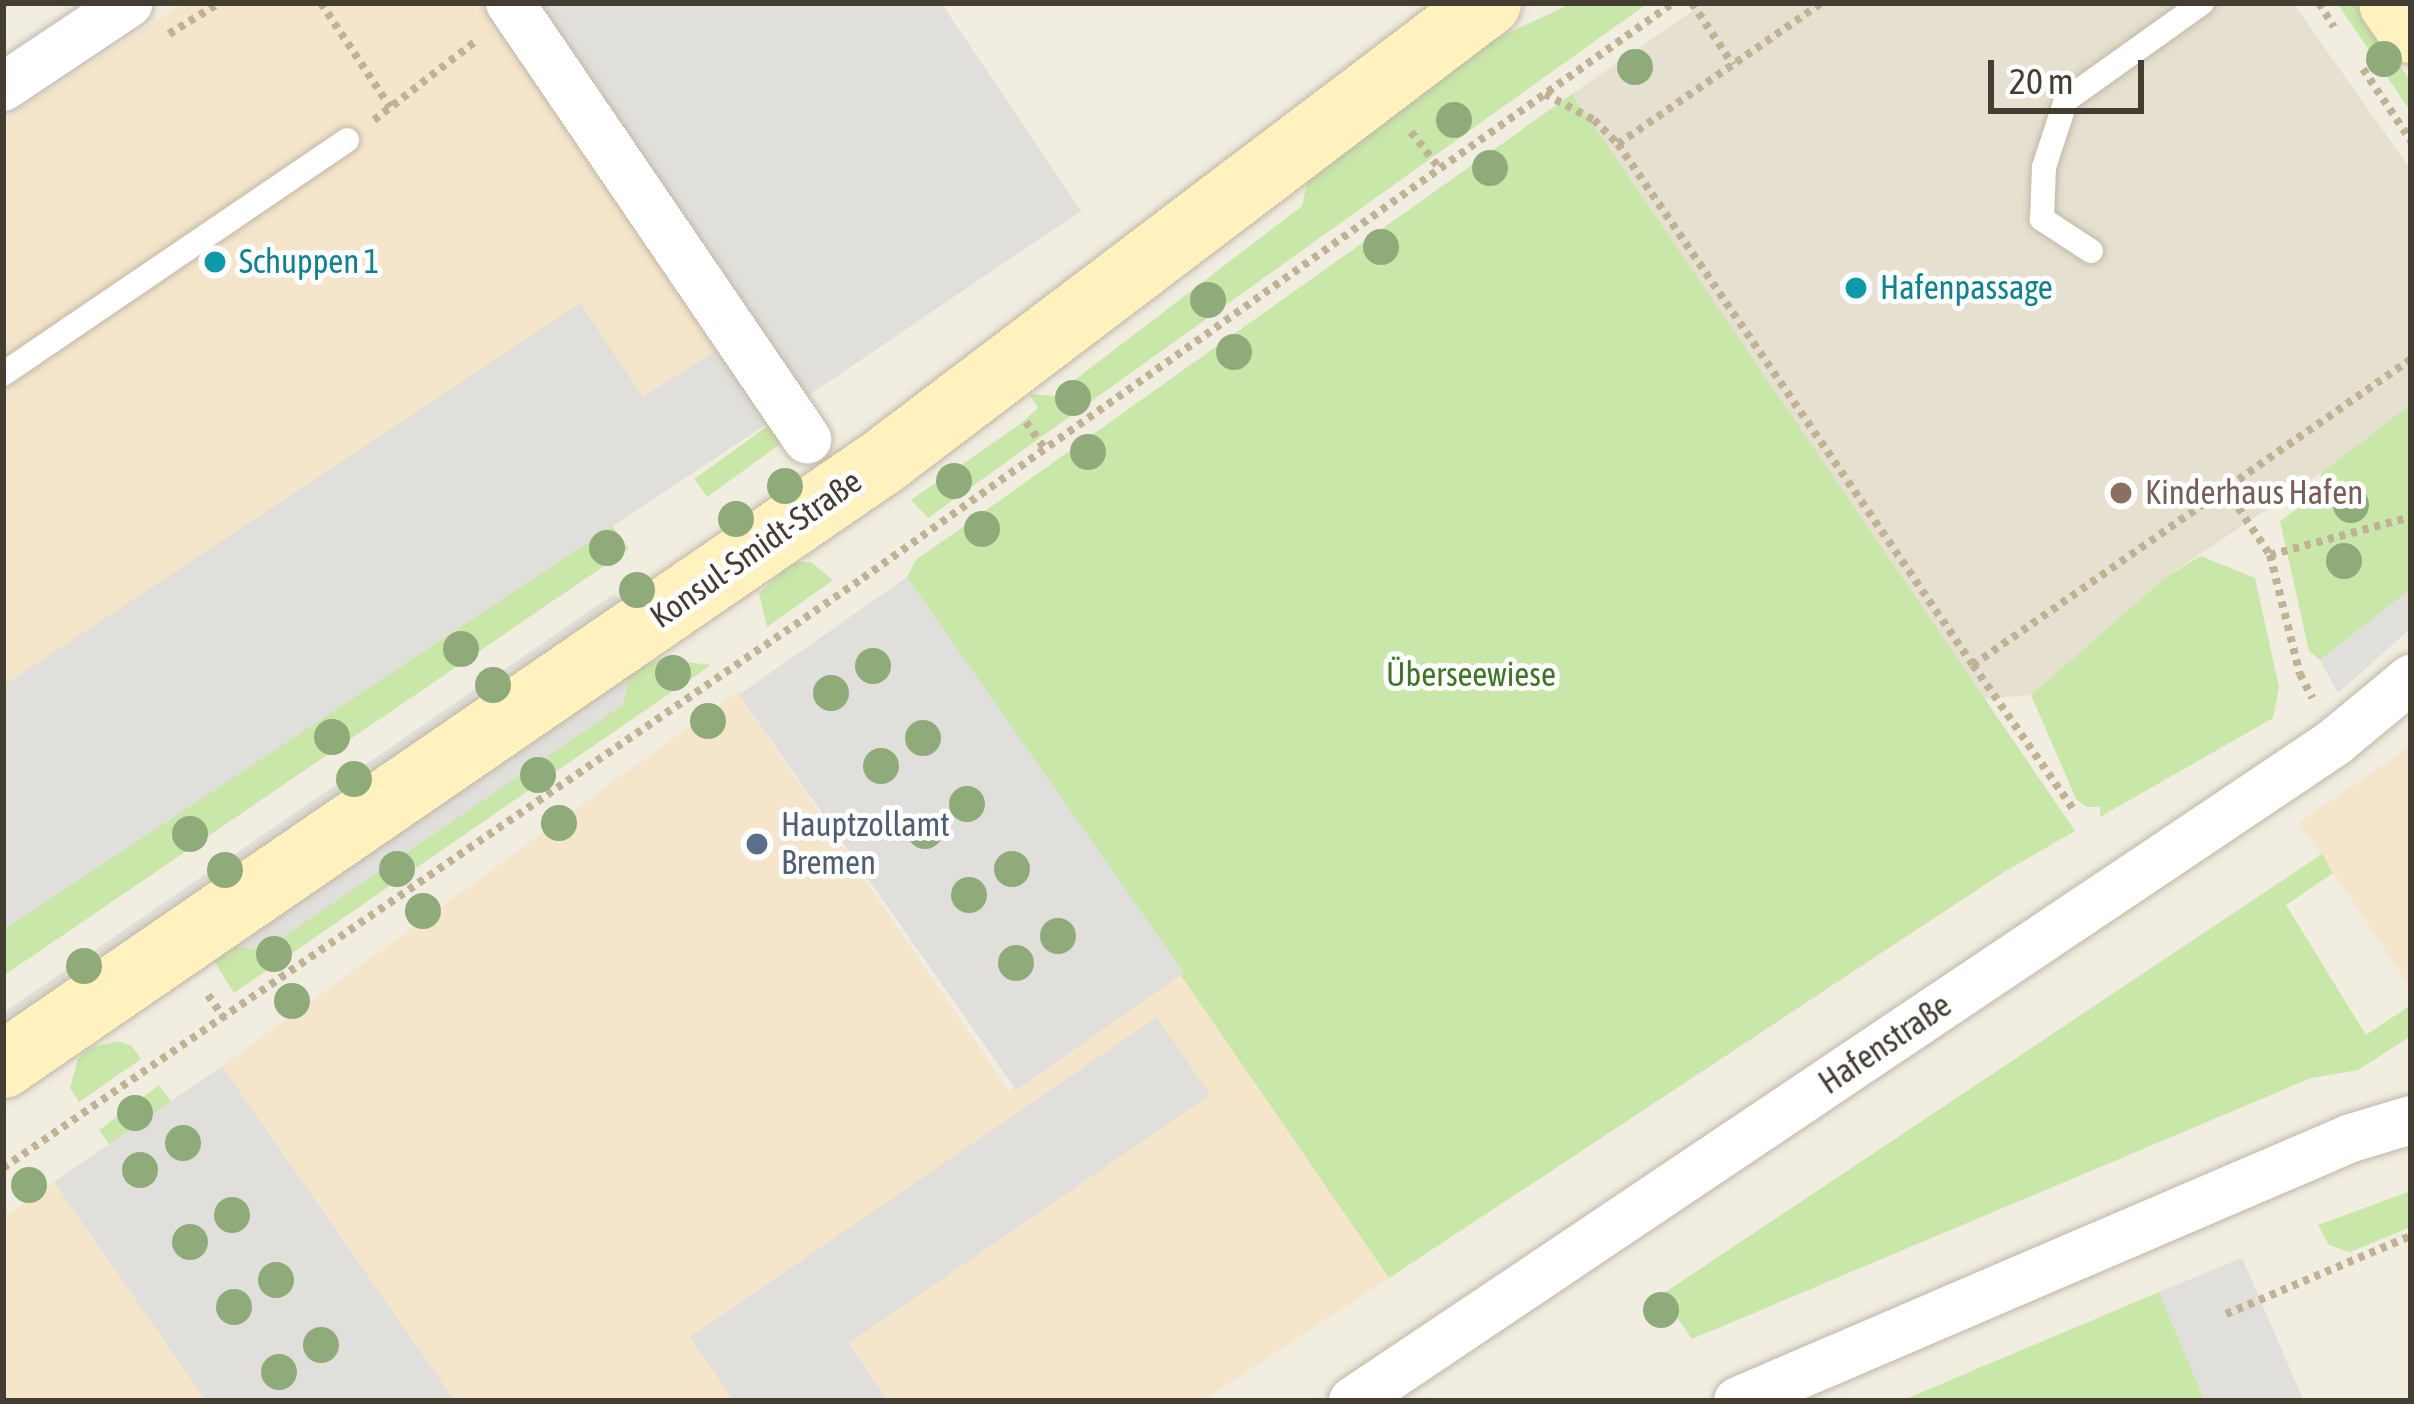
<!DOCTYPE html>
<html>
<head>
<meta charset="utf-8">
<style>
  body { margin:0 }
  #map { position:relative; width:2414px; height:1404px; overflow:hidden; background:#f1ede1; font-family:"Asap Condensed",sans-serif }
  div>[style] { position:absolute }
  .residential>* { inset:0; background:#e5e0cf }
  .commercial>* { inset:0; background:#f5e5cb }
  .green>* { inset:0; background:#c8e7a8; transform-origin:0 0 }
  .parking>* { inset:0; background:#e1dfdb; transform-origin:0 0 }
  .path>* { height:8px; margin-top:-4px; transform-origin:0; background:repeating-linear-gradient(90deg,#bfb295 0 6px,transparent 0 12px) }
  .roads { filter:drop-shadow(0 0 3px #c0b8a7) drop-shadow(0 0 3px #c0b8a7) }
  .lane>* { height:24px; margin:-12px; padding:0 12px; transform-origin:12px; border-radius:12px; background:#fff }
  .street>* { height:48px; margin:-24px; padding:0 24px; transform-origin:24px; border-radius:24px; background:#fff }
  .secondary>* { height:66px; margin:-33px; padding:0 33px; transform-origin:33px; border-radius:33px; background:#fff2be }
  .trees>* { width:36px; height:36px; margin:-18px; border-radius:50%; background:#90ab7a }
  .dots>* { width:33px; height:33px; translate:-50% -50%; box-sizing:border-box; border:6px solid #fff; border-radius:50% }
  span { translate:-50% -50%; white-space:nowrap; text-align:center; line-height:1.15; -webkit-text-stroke:10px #fff; paint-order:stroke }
  .culture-label { font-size:33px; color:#0d838f }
  .left { translate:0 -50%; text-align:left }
  .education-label { font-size:33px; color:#785e54 }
  .street-label { font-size:33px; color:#433d32 }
  .park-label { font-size:33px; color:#407525 }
  .service-label { font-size:33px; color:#4e5e75 }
  .frame { position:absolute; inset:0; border:6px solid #433d32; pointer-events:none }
  .scale { position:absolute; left:1988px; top:60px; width:156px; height:54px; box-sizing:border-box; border:6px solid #433d32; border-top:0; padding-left:15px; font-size:36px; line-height:42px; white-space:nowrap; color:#433d32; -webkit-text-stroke:9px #fff; paint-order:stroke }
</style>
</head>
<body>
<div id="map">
  <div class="residential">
    <div style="clip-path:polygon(1704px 3px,2293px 3px,2411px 170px,2411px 404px,2320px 474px,2166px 577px,2031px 695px,1981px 699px,1572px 94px)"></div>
  </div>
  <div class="commercial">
    <div style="clip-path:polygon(183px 3px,941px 3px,1081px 211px,3px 930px,3px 120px)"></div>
    <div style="clip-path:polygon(737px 692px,1009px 1091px,1181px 975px,1389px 1278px,1202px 1401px,455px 1401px,222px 1066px)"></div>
    <div style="clip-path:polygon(2411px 746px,2411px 988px,2299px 822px)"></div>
    <div style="clip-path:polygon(54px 1182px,206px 1401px,3px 1401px,3px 1218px)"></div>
  </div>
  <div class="green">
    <div style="clip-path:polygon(1573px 3px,1648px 3px,928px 518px,911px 500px,1020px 424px,1038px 408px,1029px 394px,1054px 396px,1302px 206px,1310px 170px,1489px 42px)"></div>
    <div style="clip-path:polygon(2337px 3px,2358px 3px,2411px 82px,2409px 109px)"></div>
    <div style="clip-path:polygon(1572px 94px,2075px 831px,2004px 872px,1389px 1278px,907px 577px,916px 560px)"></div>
    <div style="clip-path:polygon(2411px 404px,2411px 589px,2320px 660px,2309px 651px,2280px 521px,2327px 488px,2320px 474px)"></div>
    <div style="left:773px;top:422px;width:22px;height:97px;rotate:54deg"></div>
    <div style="clip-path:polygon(612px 526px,629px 549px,3px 976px,3px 930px)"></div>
    <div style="clip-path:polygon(2201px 556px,2255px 578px,2279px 687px,2273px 718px,2100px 817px,2100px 807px,2087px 807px,2076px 799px,2031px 695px,2166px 577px)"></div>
    <div style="clip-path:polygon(793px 562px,811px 562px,833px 580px,767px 627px,759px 593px)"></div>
    <div style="clip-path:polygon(660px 659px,711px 665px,234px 993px,214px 961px,629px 673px)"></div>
    <div style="clip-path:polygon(2322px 854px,2333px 873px,2286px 905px,2366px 1035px,2411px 1005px,2411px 1036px,2358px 1070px,2311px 1078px,1692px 1339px,1661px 1295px)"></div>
    <div style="clip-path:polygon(118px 1041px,132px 1046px,141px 1059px,79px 1102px,70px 1088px,78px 1059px,90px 1048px)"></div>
    <div style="left:159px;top:1085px;width:74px;height:75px;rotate:53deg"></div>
    <div style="clip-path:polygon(2411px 1191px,2411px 1227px,2350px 1252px,2329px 1245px,2318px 1225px)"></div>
    <div style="clip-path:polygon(2159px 1292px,2205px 1401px,1901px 1401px)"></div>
  </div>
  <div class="parking">
    <div style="clip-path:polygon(530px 3px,941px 3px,1081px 211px,800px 401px)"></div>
    <div style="clip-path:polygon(580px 303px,643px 397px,726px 344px,776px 418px,3px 930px,3px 686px)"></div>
    <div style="left:907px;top:577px;width:483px;height:205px;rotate:55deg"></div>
    <div style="clip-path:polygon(2411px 589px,2411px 628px,2338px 693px,2320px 660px)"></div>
    <div style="clip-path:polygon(613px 595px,632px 607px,3px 1035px,3px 1013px)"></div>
    <div style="clip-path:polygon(629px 673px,624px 704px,263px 951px,233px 946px)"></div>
    <div style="clip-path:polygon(1157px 1017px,1210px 1095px,849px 1343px,887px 1401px,734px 1401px,690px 1337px)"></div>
    <div style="clip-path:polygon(222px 1066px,455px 1401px,206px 1401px,54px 1182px)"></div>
    <div style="clip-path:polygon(2242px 1258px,2304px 1401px,2205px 1401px,2159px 1292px)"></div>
  </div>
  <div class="path">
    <div style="left:321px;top:3px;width:125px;rotate:56.4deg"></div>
    <div style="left:1692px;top:3px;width:74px;rotate:56.5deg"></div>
    <div style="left:2319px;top:3px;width:28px;rotate:58deg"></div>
    <div style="left:3px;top:4px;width:2px;rotate:-27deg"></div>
    <div style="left:169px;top:34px;width:59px;rotate:-31.8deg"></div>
    <div style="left:2363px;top:69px;width:87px;rotate:56.3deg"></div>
    <div style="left:1545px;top:94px;width:55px;rotate:28deg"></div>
    <div style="left:1594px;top:120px;width:34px;rotate:45deg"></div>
    <div style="left:1618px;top:144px;width:630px;rotate:55.73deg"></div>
    <div style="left:1973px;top:665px;width:534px;rotate:-34.94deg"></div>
    <div style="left:374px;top:120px;width:129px;rotate:-37.8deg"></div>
    <div style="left:1411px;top:132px;width:47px;rotate:51.9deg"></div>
    <div style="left:1618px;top:144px;width:248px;rotate:-34.7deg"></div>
    <div style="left:1026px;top:422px;width:33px;rotate:55deg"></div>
    <div style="left:2225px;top:488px;width:81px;rotate:56.1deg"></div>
    <div style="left:2270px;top:555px;width:123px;rotate:75.9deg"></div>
    <div style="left:2300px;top:674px;width:27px;rotate:63deg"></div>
    <div style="left:2270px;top:555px;width:146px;rotate:-15.1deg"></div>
    <div style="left:1973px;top:665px;width:180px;rotate:55.2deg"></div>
    <div style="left:208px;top:995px;width:28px;rotate:55deg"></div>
    <div style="left:3px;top:1168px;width:1043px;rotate:-34.45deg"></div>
    <div style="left:863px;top:578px;width:993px;rotate:-35.37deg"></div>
    <div style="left:2226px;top:1314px;width:201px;rotate:-22.9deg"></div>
  </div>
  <div class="roads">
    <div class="lane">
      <div style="left:2091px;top:251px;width:59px;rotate:-146.9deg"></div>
      <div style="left:2042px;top:219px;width:52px;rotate:-87.8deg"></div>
      <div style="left:2044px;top:167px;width:71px;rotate:-71.8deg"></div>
      <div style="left:2066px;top:100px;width:167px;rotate:-35.5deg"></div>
      <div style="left:3px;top:374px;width:416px;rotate:-34.2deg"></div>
    </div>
    <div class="street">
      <div style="left:510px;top:3px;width:528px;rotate:55.74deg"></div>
      <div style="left:3px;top:87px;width:151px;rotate:-33.7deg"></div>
      <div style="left:1353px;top:1401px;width:1183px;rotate:-33.86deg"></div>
      <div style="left:2335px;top:742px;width:99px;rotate:-39.7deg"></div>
      <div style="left:1738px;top:1401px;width:667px;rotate:-23.22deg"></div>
      <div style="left:2351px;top:1138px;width:63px;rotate:-16.7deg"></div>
    </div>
    <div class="secondary">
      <div style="left:2392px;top:3px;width:33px;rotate:55deg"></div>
      <div style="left:3px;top:1065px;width:1065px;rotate:-34.44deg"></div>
      <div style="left:881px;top:463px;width:762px;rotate:-37.16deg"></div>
    </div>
  </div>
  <div class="trees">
    <div style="left:2384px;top:59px"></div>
    <div style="left:1635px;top:67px"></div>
    <div style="left:1454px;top:120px"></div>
    <div style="left:1490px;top:168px"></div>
    <div style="left:1381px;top:247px"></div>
    <div style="left:1208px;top:300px"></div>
    <div style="left:1234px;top:352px"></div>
    <div style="left:1073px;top:398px"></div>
    <div style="left:1088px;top:452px"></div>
    <div style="left:954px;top:481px"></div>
    <div style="left:785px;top:486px"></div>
    <div style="left:2351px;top:505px"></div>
    <div style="left:736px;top:519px"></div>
    <div style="left:982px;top:529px"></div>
    <div style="left:607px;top:548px"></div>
    <div style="left:2344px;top:561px"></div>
    <div style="left:637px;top:590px"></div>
    <div style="left:461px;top:649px"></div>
    <div style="left:873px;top:666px"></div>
    <div style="left:673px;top:673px"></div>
    <div style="left:493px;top:685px"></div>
    <div style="left:831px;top:693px"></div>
    <div style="left:708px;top:721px"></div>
    <div style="left:332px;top:737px"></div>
    <div style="left:923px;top:738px"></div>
    <div style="left:881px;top:766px"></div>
    <div style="left:538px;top:775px"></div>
    <div style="left:354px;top:779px"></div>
    <div style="left:967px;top:804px"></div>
    <div style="left:559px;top:823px"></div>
    <div style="left:925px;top:831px"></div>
    <div style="left:190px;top:834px"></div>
    <div style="left:397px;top:869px"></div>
    <div style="left:1012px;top:869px"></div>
    <div style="left:225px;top:870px"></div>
    <div style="left:969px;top:895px"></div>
    <div style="left:423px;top:911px"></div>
    <div style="left:1058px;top:936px"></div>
    <div style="left:274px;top:954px"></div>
    <div style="left:1016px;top:963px"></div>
    <div style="left:84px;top:966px"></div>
    <div style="left:292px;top:1001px"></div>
    <div style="left:135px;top:1113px"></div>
    <div style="left:183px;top:1143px"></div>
    <div style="left:140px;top:1170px"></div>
    <div style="left:29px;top:1185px"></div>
    <div style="left:232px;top:1215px"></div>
    <div style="left:190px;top:1242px"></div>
    <div style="left:276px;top:1280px"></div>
    <div style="left:234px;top:1307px"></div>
    <div style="left:1661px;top:1310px"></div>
    <div style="left:321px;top:1345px"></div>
    <div style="left:279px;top:1372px"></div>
  </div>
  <div class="dots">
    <div style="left:215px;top:262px;background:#0f9aa8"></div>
    <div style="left:1856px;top:288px;background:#0f9aa8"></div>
    <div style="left:2121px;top:493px;background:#8d6e63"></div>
    <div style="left:757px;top:844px;background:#5c6f8a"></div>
  </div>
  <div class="culture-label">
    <span class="left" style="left:239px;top:262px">Schuppen 1</span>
    <span class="left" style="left:1880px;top:288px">Hafenpassage</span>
  </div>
  <div class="education-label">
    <span class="left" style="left:2145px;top:493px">Kinderhaus Hafen</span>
  </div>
  <div class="street-label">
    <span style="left:756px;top:549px;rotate:-35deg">Konsul-Smidt-Straße</span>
    <span style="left:1885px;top:1044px;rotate:-34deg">Hafenstraße</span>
  </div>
  <div class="park-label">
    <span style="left:1471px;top:675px">Überseewiese</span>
  </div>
  <div class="service-label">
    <span class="left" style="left:781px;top:844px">Hauptzollamt<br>Bremen</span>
  </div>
  <div class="frame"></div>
  <div class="scale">20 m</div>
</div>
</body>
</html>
